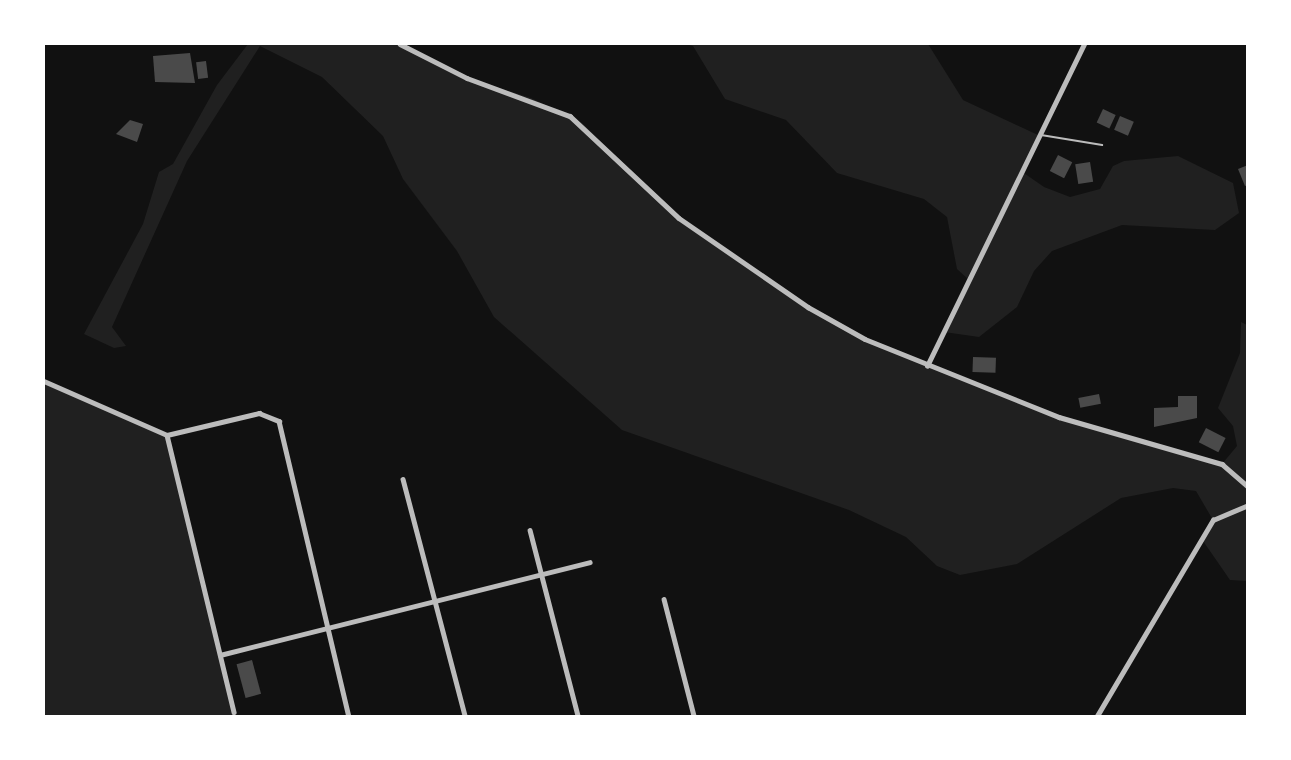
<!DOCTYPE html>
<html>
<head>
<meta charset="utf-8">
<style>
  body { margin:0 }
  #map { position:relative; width:1291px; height:760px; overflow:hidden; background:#111; font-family:"Alegreya Sans",sans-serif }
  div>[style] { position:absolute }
  .green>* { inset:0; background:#202020 }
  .building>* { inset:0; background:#4a4a4a; transform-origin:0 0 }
  .service>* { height:2px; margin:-1px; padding:0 1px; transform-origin:1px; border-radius:1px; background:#bcbcbc }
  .minor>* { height:4.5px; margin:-2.25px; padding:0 2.25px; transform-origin:2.25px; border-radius:2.25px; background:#bcbcbc }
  span { translate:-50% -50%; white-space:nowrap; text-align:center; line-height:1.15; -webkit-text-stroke:4.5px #fff; paint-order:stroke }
  .frame { position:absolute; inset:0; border:45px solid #fff; pointer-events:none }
</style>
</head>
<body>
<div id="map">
  <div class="green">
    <div style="clip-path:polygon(248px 44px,400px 44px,467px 78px,531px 98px,582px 123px,679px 218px,808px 307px,865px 339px,1059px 417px,1222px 464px,1237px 446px,1233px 426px,1218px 408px,1240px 353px,1241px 322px,1247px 325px,1247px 581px,1230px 580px,1201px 538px,1213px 520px,1196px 491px,1173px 488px,1121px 498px,1017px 564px,960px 575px,937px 566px,906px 537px,849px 510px,622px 430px,494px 317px,457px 251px,403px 179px,383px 136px,322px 77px,260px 46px,187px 161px,112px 327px,126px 346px,114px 348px,84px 334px,143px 224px,159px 172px,173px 164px,217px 85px)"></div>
    <div style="clip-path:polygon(685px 44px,928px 44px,963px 100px,1038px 135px,1021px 171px,1044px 187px,1070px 197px,1100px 189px,1113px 166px,1124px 161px,1178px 156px,1233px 183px,1239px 213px,1215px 230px,1122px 225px,1052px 251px,1034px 271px,1017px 307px,979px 337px,944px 332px,969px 280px,957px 269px,947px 217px,924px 199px,837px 173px,786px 120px,725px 99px,693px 46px)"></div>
    <div style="clip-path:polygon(44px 381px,167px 435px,235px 716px,44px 716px)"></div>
  </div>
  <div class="building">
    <div style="clip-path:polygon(190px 53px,195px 83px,155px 82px,153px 56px)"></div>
    <div style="left:206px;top:61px;width:17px;height:10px;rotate:83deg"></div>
    <div style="left:1103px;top:109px;width:14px;height:15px;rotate:25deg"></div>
    <div style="left:1120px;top:116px;width:15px;height:15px;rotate:23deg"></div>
    <div style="clip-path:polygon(130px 120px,143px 124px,137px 142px,116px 134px)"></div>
    <div style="left:1058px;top:155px;width:16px;height:18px;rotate:27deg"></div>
    <div style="left:1090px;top:162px;width:20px;height:15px;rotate:81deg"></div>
    <div style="clip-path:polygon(1248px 165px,1248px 185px,1245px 186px,1238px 169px)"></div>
    <div style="left:973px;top:357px;width:23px;height:15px;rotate:2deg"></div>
    <div style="left:1099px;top:394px;width:10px;height:21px;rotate:79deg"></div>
    <div style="clip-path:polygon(1178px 396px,1197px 396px,1197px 418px,1154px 427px,1154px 408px,1178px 407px)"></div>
    <div style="left:1206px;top:428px;width:22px;height:16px;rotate:27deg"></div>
    <div style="left:252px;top:660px;width:35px;height:16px;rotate:75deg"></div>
  </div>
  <div class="service">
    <div style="left:1247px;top:44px;width:1px"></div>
    <div style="left:1041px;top:135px;width:62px;rotate:9.3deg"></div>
  </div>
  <div class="minor">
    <div style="left:400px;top:44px;width:75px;rotate:26.9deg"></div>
    <div style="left:467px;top:78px;width:110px;rotate:20.3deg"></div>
    <div style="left:570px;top:116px;width:149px;rotate:43.1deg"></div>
    <div style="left:679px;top:218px;width:157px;rotate:34.6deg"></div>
    <div style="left:808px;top:307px;width:65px;rotate:29.3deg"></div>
    <div style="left:865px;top:339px;width:209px;rotate:21.9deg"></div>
    <div style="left:1059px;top:417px;width:170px;rotate:16.1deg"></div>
    <div style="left:1222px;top:464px;width:35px;rotate:41deg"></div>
    <div style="left:927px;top:366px;width:358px;rotate:-64deg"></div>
    <div style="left:44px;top:381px;width:134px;rotate:23.7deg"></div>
    <div style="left:167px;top:435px;width:95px;rotate:-13.4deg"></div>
    <div style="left:259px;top:413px;width:22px;rotate:22deg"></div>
    <div style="left:279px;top:421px;width:303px;rotate:76.7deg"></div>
    <div style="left:167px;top:435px;width:285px;rotate:76.4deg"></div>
    <div style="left:403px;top:479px;width:245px;rotate:75.3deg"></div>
    <div style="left:530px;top:530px;width:192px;rotate:75.5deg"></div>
    <div style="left:664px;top:599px;width:121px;rotate:75.6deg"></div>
    <div style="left:220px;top:655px;width:381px;rotate:-14.1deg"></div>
    <div style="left:1097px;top:716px;width:228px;rotate:-59.4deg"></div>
    <div style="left:1213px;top:520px;width:38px;rotate:-23deg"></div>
  </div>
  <div class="frame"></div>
</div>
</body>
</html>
